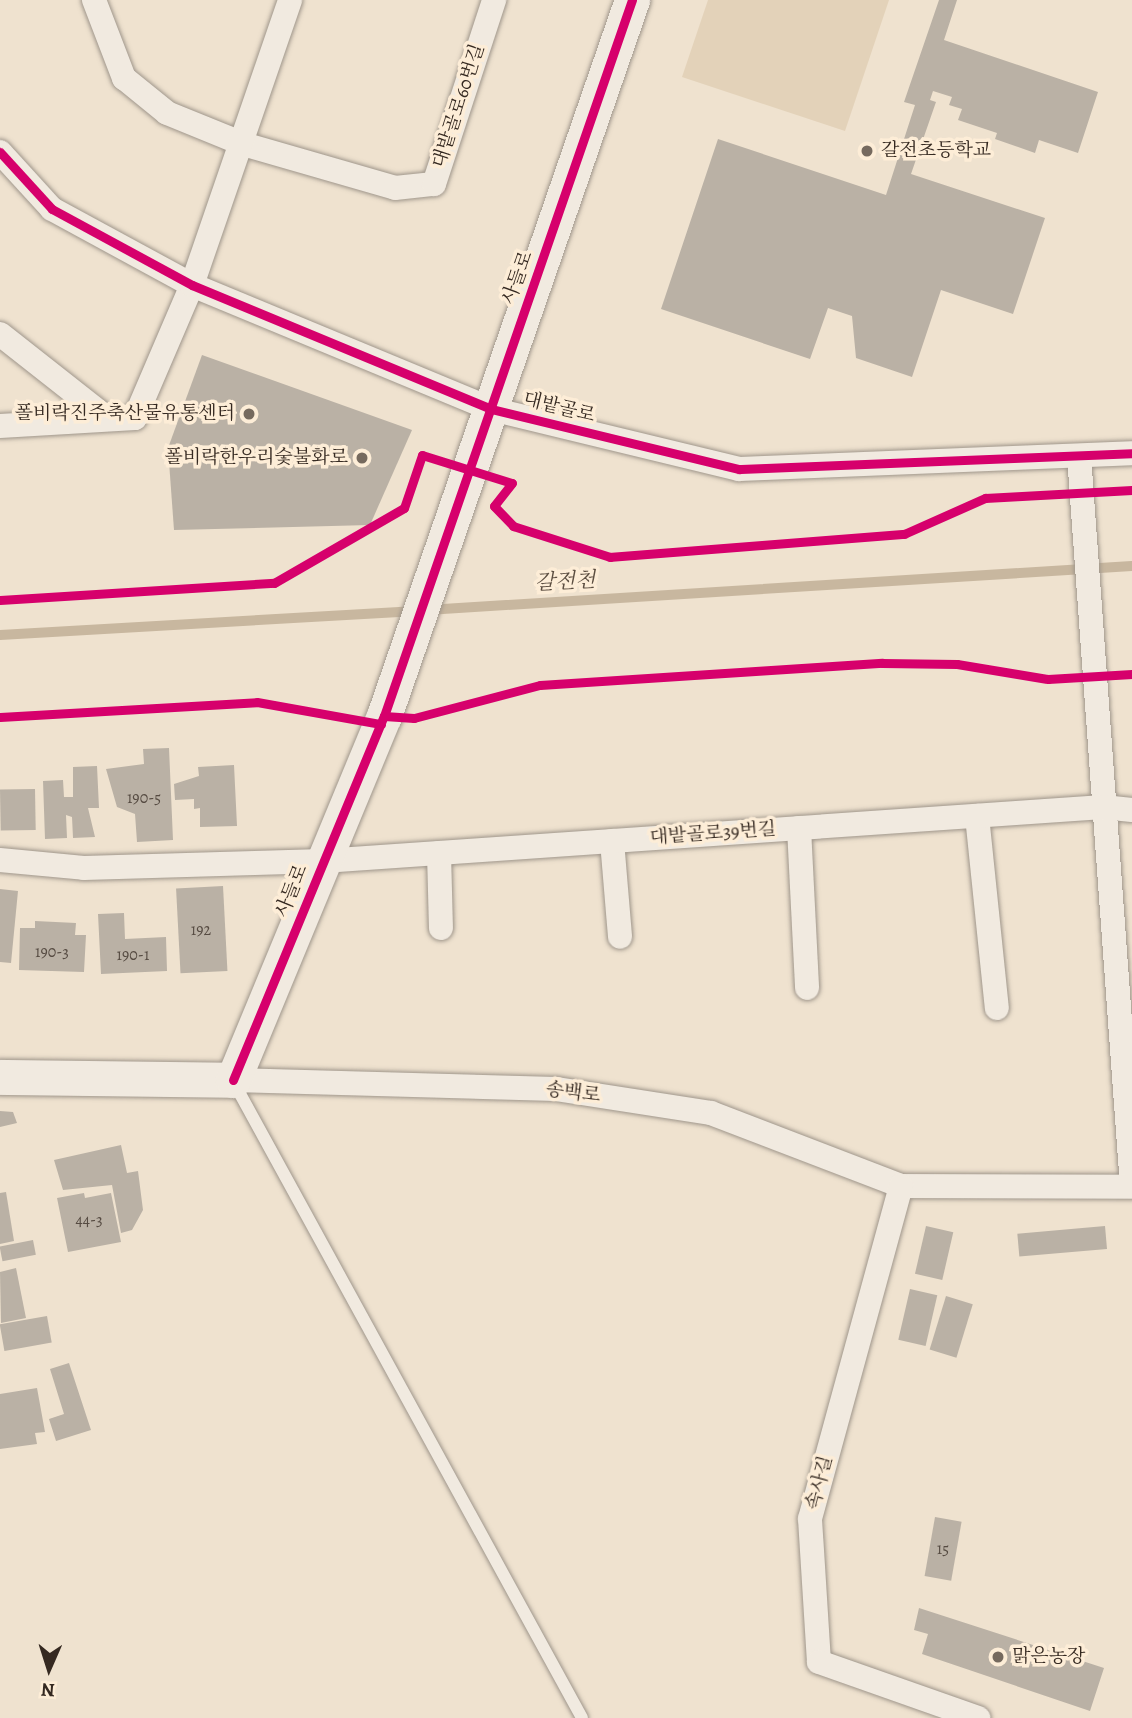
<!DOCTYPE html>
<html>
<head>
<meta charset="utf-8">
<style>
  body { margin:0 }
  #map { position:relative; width:1132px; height:1718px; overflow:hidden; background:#efe2cf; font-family:Alegreya,"Noto Serif KR",serif }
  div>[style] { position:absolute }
  .green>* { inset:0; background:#e3d2b9 }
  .stream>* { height:10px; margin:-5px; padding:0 5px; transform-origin:5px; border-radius:5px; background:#c8b79f }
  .building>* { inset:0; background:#bab1a5; transform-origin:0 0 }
  .roads { filter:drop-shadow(0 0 2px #9f968b) drop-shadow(0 0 2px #9f968b) }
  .lane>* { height:12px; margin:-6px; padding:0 6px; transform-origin:6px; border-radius:6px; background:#f1eae0 }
  .street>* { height:24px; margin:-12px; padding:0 12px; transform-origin:12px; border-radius:12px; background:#f1eae0 }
  .secondary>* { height:35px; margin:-17.5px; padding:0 17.5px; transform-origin:17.5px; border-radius:17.5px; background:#f1eae0 }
  .cycleway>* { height:9px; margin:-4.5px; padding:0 4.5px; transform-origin:4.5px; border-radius:4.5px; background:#d6006c }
  .dots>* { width:19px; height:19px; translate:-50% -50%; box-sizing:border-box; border:4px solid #fdedd7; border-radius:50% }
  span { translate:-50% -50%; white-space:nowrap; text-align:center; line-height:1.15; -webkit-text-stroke:7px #fdedd7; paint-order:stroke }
  .number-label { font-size:16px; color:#564b42 }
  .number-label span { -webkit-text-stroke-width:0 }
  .street-label { font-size:19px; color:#352921 }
  .poi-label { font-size:19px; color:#352921 }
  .left { translate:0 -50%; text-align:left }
  .right { translate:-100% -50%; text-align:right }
  .water-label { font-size:21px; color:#5c4e41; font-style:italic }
  .north { position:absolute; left:14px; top:1634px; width:70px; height:70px; -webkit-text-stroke:5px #fdedd7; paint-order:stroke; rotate:183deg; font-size:19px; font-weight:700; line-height:28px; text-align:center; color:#352921 }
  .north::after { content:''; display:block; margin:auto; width:24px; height:32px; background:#352921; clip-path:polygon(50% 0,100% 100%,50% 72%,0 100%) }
</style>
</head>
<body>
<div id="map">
  <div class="green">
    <div style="clip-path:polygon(708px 0,889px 0,845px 131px,682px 77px)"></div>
  </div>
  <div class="stream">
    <div style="left:427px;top:610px;width:706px;rotate:-3.57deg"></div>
    <div style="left:0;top:635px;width:413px;rotate:-3.3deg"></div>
  </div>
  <div class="building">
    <div style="clip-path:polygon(939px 0,957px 0,944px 40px,1098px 92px,1078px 153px,1039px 140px,1035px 153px,995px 139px,997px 133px,958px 120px,962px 109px,949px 105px,952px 97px,933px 91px,930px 100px,936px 102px,911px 174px,1045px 218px,1013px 314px,941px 290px,912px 377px,856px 358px,852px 316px,828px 308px,810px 359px,661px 309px,718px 139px,886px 195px,915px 105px,904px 102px)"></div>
    <div style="clip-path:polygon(202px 355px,412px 430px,370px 525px,174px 530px,168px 448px)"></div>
    <div style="clip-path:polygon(169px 748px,173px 840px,137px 842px,135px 814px,117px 807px,106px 769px,144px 764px,143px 749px)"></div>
    <div style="clip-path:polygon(234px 765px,237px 826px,200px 827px,200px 808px,194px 809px,194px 799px,175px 800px,174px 784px,199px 776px,198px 767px)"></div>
    <div style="clip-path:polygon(97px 766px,99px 808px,88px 808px,95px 837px,73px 838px,72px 817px,66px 815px,67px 838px,45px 839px,43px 781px,63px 780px,64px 797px,73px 797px,73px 767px)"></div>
    <div style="left:35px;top:789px;width:41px;height:35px;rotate:89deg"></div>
    <div style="left:223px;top:886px;width:85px;height:47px;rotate:87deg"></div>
    <div style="clip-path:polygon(0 889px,18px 891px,11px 963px,0 962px)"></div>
    <div style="clip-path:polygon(124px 913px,125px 939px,166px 937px,167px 971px,101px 974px,98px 914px)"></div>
    <div style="clip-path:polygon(35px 921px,76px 923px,75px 935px,86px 935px,84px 972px,19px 970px,20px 928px,35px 928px)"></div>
    <div style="clip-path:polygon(0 1111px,13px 1112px,17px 1123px,0 1127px)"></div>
    <div style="clip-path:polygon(121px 1145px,127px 1173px,138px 1171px,143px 1210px,132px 1230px,121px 1233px,112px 1185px,63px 1190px,54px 1160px)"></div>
    <div style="clip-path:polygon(6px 1192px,14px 1241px,0 1244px,0 1193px)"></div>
    <div style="clip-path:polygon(84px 1193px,85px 1198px,111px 1193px,121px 1242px,68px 1252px,57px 1198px)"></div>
    <div style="left:926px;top:1226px;width:28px;height:49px;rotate:13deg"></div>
    <div style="left:1105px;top:1226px;width:23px;height:88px;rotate:85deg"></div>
    <div style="left:33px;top:1240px;width:15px;height:34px;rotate:79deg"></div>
    <div style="clip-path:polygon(16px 1268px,26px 1318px,1px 1323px,0 1272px)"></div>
    <div style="left:910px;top:1289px;width:28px;height:52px;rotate:13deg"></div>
    <div style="left:946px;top:1296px;width:28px;height:56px;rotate:17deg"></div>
    <div style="left:47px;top:1316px;width:27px;height:48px;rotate:80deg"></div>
    <div style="clip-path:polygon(69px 1363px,91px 1430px,56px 1441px,49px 1419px,64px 1414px,50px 1369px)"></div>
    <div style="clip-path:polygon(37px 1388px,45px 1432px,35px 1433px,37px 1444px,0 1449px,0 1394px)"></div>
    <div style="left:935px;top:1517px;width:27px;height:60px;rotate:10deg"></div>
    <div style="clip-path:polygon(919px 1608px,1104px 1668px,1090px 1711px,922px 1654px,928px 1634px,914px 1630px)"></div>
  </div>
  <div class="roads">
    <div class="lane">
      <div style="left:233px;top:1081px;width:726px;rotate:61.28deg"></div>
    </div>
    <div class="street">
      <div style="left:94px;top:0;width:84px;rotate:69deg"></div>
      <div style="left:124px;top:78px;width:55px;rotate:39.1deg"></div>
      <div style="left:167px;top:113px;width:82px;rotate:22.2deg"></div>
      <div style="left:243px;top:144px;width:158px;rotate:16.1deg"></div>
      <div style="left:395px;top:188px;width:39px;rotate:-6deg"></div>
      <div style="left:434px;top:184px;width:194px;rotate:-71.9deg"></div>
      <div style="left:0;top:152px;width:77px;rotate:47.6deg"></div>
      <div style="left:52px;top:209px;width:159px;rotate:28.5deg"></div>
      <div style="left:192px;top:285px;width:324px;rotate:22.5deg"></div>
      <div style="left:491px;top:409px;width:255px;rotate:13.6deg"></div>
      <div style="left:739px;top:469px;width:393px;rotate:-2.3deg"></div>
      <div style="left:0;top:334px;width:137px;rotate:38.2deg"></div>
      <div style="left:0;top:426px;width:135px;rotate:-3.4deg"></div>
      <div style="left:135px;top:418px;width:145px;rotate:-66.8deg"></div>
      <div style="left:192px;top:285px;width:301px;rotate:-71deg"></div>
      <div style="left:1079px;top:456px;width:732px;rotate:85.85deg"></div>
      <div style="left:977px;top:816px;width:193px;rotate:84.1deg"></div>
      <div style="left:799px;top:828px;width:160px;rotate:87.1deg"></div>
      <div style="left:612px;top:841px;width:96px;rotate:85.2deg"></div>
      <div style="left:439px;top:853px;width:75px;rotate:88.5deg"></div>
      <div style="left:0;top:860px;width:84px;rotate:5.4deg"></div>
      <div style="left:84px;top:868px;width:239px;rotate:-1.7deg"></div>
      <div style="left:323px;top:861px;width:782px;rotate:-3.96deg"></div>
      <div style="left:1103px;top:807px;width:29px;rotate:6deg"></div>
      <div style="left:233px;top:1080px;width:323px;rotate:1.6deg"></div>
      <div style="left:556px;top:1089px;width:157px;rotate:8.8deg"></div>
      <div style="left:711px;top:1113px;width:204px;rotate:21deg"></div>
      <div style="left:901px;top:1186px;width:231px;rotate:0.2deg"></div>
      <div style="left:901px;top:1186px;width:345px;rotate:105.3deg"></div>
      <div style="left:810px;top:1519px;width:143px;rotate:86.4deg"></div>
      <div style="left:819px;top:1662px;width:169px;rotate:19.4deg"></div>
    </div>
    <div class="secondary">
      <div style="left:0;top:1077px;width:233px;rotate:0.7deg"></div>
      <div style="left:233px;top:1080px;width:394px;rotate:-67.5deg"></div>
      <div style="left:384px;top:716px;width:758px;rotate:-70.9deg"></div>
    </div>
  </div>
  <div class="cycleway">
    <div style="left:0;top:152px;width:77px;rotate:47.6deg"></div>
    <div style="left:52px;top:209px;width:159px;rotate:28.5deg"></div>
    <div style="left:192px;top:285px;width:324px;rotate:22.5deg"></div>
    <div style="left:491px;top:409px;width:255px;rotate:13.6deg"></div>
    <div style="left:739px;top:469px;width:393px;rotate:-2.3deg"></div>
    <div style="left:0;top:600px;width:275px;rotate:-3.6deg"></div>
    <div style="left:274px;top:583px;width:150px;rotate:-30deg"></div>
    <div style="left:404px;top:508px;width:56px;rotate:-71.2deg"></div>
    <div style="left:422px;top:455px;width:94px;rotate:17.3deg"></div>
    <div style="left:512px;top:483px;width:29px;rotate:128deg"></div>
    <div style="left:494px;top:506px;width:28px;rotate:46deg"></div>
    <div style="left:513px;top:526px;width:102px;rotate:17.7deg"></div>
    <div style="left:610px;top:557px;width:295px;rotate:-4.5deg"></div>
    <div style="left:904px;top:534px;width:89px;rotate:-24deg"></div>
    <div style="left:985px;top:498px;width:147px;rotate:-3.1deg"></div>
    <div style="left:384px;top:716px;width:30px;rotate:4deg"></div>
    <div style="left:414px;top:718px;width:130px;rotate:-14.7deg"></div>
    <div style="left:540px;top:685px;width:343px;rotate:-3.7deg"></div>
    <div style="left:882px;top:663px;width:75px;rotate:0.8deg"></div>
    <div style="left:957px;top:664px;width:92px;rotate:9.4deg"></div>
    <div style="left:1048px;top:679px;width:84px;rotate:-3.4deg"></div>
    <div style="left:0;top:717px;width:257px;rotate:-3.3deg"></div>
    <div style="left:257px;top:702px;width:126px;rotate:10.1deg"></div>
    <div style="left:233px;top:1080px;width:394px;rotate:-67.5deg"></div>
    <div style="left:384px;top:716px;width:758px;rotate:-70.9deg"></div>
  </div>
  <div class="dots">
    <div style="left:867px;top:151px;background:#766a5e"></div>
    <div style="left:249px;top:414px;background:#766a5e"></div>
    <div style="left:362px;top:458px;background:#766a5e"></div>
    <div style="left:998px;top:1657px;background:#766a5e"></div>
  </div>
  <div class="number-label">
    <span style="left:144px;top:798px">190-5</span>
    <span style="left:201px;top:930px">192</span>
    <span style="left:52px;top:952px">190-3</span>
    <span style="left:133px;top:955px">190-1</span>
    <span style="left:89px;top:1220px">44-3</span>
    <span style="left:943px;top:1549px">15</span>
  </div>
  <div class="street-label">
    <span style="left:459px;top:106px;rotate:-72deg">대밭골로60번길</span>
    <span style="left:518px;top:278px;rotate:-70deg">사들로</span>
    <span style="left:559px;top:408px;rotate:14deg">대밭골로</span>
    <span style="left:713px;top:834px;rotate:-4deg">대밭골로39번길</span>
    <span style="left:292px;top:891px;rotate:-68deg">사들로</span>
    <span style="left:573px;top:1093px;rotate:7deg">송백로</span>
    <span style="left:820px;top:1483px;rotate:-75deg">속사길</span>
  </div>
  <div class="poi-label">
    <span class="left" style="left:881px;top:151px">갈전초등학교</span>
    <span class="right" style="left:235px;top:414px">폴비락진주축산물유통센터</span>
    <span class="right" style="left:348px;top:458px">폴비락한우리숯불화로</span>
    <span class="left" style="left:1012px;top:1657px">맑은농장</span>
  </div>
  <div class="water-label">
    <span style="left:565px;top:581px;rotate:-3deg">갈전천</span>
  </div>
  <div class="north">N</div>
</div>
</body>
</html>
